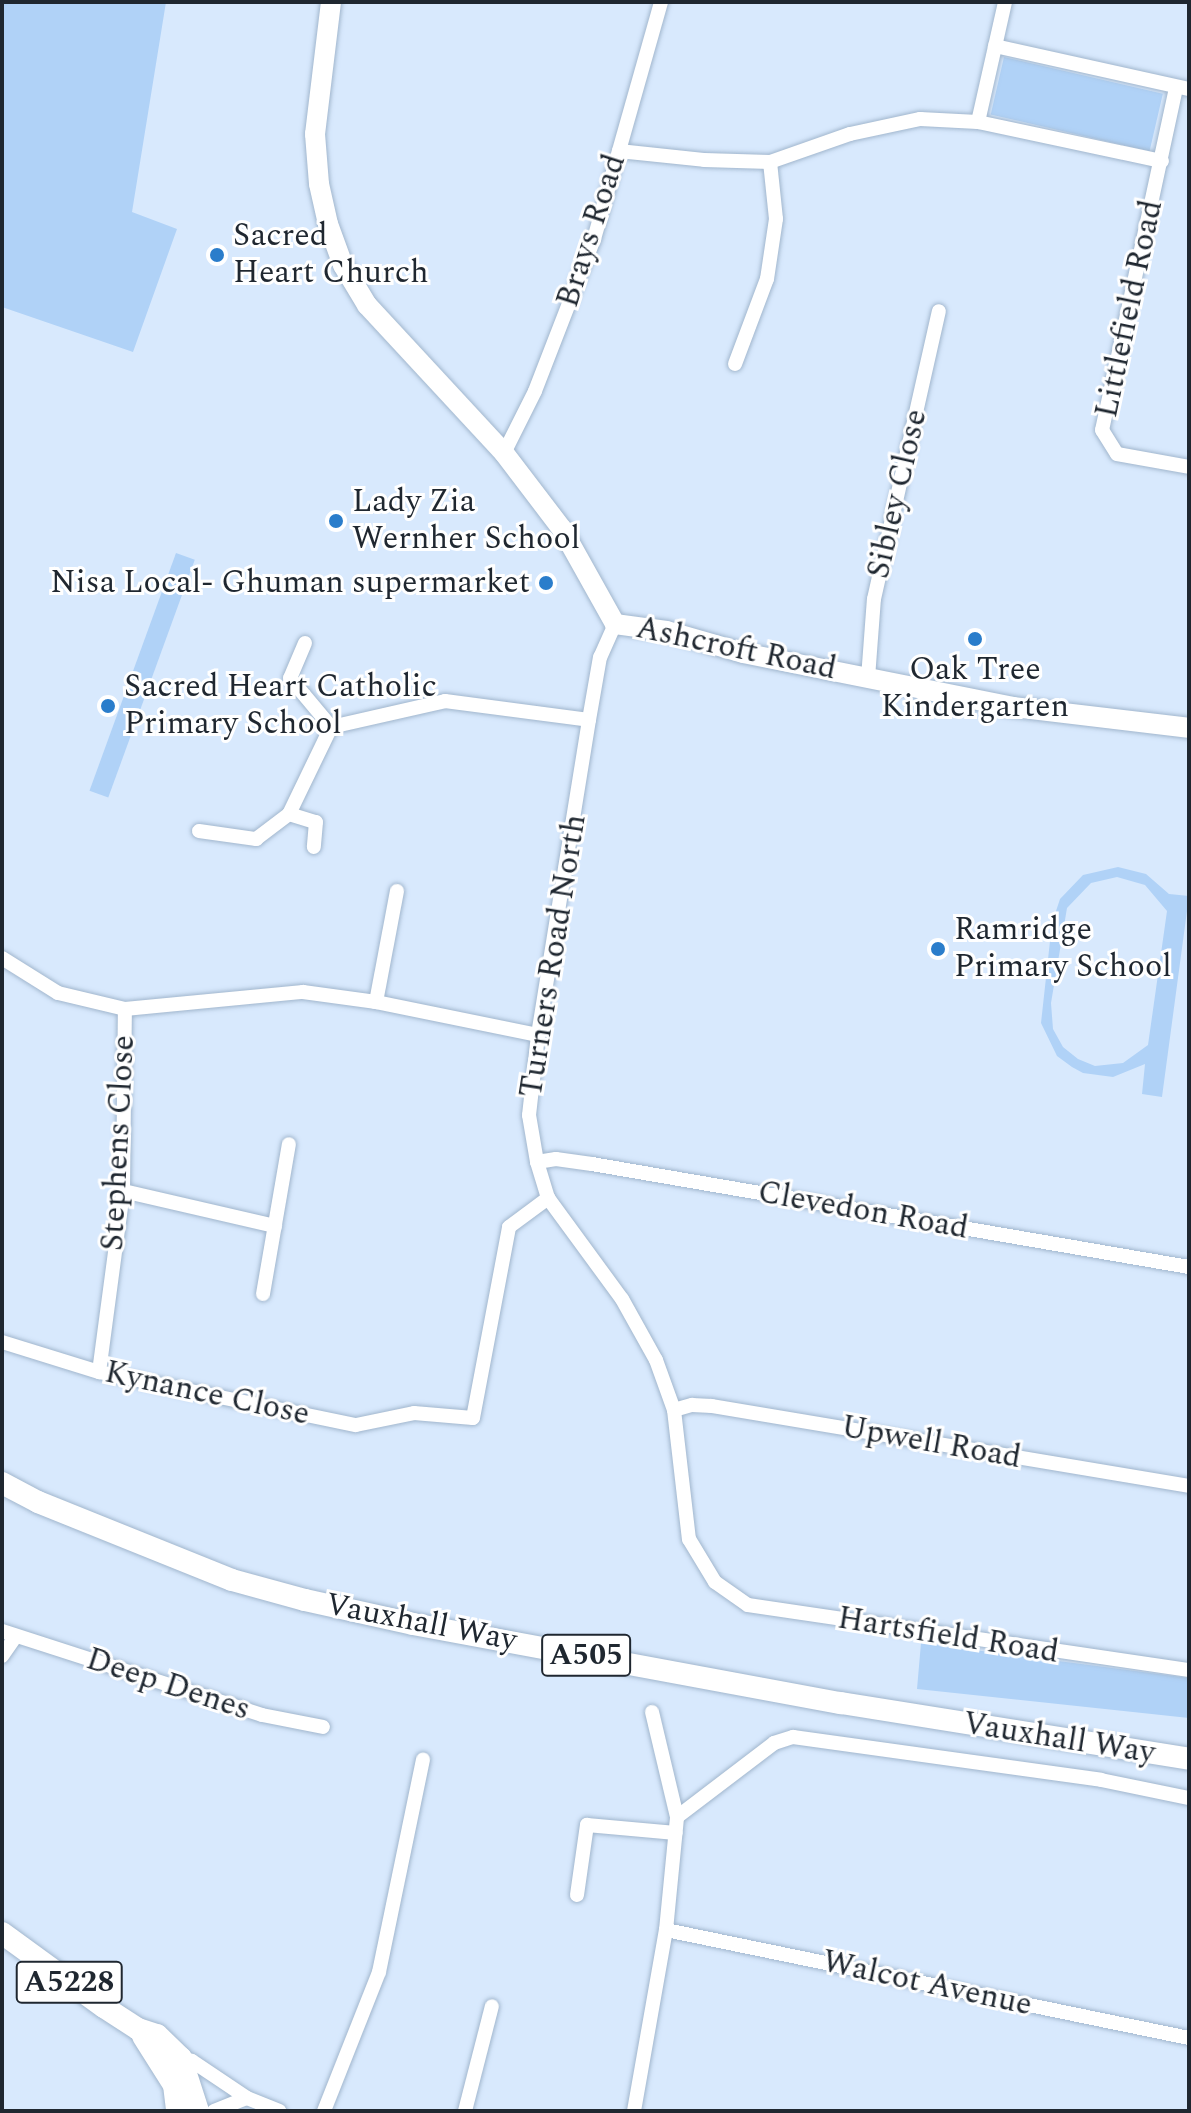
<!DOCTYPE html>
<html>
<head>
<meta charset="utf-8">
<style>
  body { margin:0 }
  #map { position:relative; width:1191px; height:2113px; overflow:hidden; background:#d8e9fd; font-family:Spectral,serif }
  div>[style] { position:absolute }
  .green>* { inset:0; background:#b0d2f7; transform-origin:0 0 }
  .roads { filter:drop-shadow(0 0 2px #a1b6cd) drop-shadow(0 0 2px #a1b6cd) }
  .street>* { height:14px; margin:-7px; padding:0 7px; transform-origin:7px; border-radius:7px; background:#fff }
  .secondary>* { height:20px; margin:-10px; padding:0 10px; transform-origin:10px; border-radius:10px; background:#fff }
  .primary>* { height:22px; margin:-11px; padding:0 11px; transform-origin:11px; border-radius:11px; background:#fff }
  .dots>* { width:22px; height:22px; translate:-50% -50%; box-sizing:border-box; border:4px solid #fff; border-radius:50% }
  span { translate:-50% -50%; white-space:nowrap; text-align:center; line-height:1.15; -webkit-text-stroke:6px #fff; paint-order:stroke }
  .shield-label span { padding:2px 6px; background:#fff; border:2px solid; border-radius:6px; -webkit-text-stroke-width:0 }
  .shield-label { font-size:30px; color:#1f2730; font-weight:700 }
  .street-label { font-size:32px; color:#1f2730 }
  .poi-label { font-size:32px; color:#1f2730 }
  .left { translate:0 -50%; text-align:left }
  .right { translate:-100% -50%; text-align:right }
  .frame { position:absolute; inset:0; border:4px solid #1f2730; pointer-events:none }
</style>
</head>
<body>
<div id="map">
  <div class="green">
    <div style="clip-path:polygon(2px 2px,166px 2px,132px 212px,177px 229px,133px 352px,2px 307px)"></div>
    <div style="left:1004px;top:57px;width:163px;height:59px;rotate:13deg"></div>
    <div style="left:176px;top:553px;width:20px;height:253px;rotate:20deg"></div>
    <div style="clip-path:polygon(evenodd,1118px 867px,1146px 874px,1169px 894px,1189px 896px,1162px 1097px,1142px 1094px,1145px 1064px,1113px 1077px,1083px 1073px,1072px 1067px,1057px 1056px,1041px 1023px,1052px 923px,1060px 899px,1083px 875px,1118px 867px,1117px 877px,1145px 885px,1167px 911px,1148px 1045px,1123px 1063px,1095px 1066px,1078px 1059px,1063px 1047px,1053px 1029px,1051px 1003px,1067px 908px,1091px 883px,1117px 877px)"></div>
    <div style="clip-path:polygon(921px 1643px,1189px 1678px,1189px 1718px,917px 1689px)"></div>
  </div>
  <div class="roads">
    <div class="street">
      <div style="left:995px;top:46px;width:199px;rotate:12.5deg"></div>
      <div style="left:1176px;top:88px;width:350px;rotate:102.2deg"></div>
      <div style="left:1102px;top:430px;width:28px;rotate:58deg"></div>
      <div style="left:1117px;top:454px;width:73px;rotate:10.2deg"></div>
      <div style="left:978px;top:122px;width:123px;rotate:-77.3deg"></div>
      <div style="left:619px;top:151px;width:85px;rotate:6deg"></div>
      <div style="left:704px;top:160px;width:66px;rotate:1.7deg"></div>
      <div style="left:770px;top:162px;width:85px;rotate:-19.3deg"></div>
      <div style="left:850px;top:134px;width:72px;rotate:-12.1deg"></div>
      <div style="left:920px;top:119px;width:58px;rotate:3deg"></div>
      <div style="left:978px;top:122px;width:188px;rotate:12deg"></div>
      <div style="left:735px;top:364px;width:91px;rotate:-69.4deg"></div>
      <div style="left:767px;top:279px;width:61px;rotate:-81.5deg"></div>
      <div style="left:776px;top:219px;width:57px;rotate:-96deg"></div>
      <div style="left:504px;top:453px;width:69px;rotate:-63.4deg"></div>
      <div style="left:535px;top:391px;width:163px;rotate:-68.8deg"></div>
      <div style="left:594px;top:239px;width:246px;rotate:-74.2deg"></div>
      <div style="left:615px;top:624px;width:36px;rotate:114deg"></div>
      <div style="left:600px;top:657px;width:64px;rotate:99.9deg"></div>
      <div style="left:589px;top:720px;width:319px;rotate:99.2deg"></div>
      <div style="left:538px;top:1035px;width:81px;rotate:96.4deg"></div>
      <div style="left:529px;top:1115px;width:48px;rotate:80.3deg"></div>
      <div style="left:537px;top:1162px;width:38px;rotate:73deg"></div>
      <div style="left:548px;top:1198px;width:125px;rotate:53.8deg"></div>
      <div style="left:622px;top:1299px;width:70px;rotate:60.9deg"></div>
      <div style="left:656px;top:1360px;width:53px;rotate:70.2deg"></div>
      <div style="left:674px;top:1410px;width:130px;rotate:83.4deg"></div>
      <div style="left:689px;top:1539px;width:50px;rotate:58.8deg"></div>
      <div style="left:715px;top:1582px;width:40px;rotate:34.9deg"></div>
      <div style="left:748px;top:1605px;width:446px;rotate:8.4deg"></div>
      <div style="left:305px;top:643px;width:38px;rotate:113deg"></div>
      <div style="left:290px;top:678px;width:64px;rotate:50.1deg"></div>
      <div style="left:868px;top:678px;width:79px;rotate:-85.7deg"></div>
      <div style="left:874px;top:599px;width:295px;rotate:-77.3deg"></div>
      <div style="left:289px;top:814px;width:28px;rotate:17deg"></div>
      <div style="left:316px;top:822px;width:25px;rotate:95deg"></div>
      <div style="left:199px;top:831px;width:58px;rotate:8deg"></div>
      <div style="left:256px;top:839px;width:41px;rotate:-37.1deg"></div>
      <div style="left:289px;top:814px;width:97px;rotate:-64.2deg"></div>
      <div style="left:331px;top:727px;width:117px;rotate:-12.8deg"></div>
      <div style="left:445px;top:701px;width:145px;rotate:7.5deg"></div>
      <div style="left:2px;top:958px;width:66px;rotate:32deg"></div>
      <div style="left:58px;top:993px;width:69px;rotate:13.4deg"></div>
      <div style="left:125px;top:1009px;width:179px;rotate:-5.5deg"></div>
      <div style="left:303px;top:992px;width:74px;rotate:7.8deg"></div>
      <div style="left:376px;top:1002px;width:165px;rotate:11.5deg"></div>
      <div style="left:376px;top:1002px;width:113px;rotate:-79.3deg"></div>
      <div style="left:537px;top:1162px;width:19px;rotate:-9deg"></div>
      <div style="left:556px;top:1159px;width:36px;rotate:8deg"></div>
      <div style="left:592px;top:1164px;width:606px;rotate:9.79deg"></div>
      <div style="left:123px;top:1191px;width:156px;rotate:13deg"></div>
      <div style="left:263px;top:1294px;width:152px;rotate:-80.2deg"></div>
      <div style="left:2px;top:1342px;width:102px;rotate:17.2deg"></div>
      <div style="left:99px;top:1372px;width:262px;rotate:11.7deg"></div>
      <div style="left:356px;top:1425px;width:59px;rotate:-11.7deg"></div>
      <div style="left:414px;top:1413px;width:59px;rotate:4.8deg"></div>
      <div style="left:473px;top:1418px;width:194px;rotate:-79.3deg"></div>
      <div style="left:509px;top:1227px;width:49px;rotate:-36.6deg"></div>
      <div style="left:99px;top:1372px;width:183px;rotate:-82.4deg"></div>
      <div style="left:123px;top:1191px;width:182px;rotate:-89.4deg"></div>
      <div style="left:674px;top:1410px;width:19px;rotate:-16deg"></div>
      <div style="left:692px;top:1405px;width:20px;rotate:3deg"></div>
      <div style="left:712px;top:1406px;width:484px;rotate:9.5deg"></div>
      <div style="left:2px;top:1631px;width:273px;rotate:17.9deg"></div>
      <div style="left:262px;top:1715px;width:62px;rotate:11.1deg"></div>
      <div style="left:2px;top:1656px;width:24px;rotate:-55deg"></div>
      <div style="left:652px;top:1712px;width:108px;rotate:76.6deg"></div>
      <div style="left:577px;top:1895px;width:71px;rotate:-81.9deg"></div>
      <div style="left:587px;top:1825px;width:89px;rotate:5.1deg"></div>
      <div style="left:666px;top:1930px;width:534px;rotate:11.67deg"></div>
      <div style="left:181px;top:2058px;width:11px;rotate:15deg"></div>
      <div style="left:192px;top:2061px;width:66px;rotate:33.9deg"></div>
      <div style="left:247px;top:2098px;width:35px;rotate:22deg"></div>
      <div style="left:214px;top:2111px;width:35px;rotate:-22deg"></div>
      <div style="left:324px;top:2111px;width:149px;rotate:-68.4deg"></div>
      <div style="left:379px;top:1972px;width:217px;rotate:-78.3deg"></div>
      <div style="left:465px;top:2111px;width:108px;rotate:-75.6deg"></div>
      <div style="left:634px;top:2111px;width:184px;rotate:-80deg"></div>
      <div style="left:666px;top:1930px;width:114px;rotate:-84.4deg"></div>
      <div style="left:677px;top:1817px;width:122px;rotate:-37.3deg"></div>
      <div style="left:774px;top:1743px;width:20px;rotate:-18deg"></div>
      <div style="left:793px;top:1737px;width:311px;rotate:7.9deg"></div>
      <div style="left:1101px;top:1780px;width:90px;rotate:11.6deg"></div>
    </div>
    <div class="secondary">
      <div style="left:331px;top:2px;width:133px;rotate:96.9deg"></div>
      <div style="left:315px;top:134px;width:50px;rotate:85.4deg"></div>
      <div style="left:319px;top:184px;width:41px;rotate:77.3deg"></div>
      <div style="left:328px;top:224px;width:44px;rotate:69.9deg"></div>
      <div style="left:343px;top:265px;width:47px;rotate:59deg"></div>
      <div style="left:367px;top:305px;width:202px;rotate:47.2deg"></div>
      <div style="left:504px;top:453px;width:96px;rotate:52.7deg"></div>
      <div style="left:562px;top:529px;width:109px;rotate:60.8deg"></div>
      <div style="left:615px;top:624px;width:52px;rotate:7.7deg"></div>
      <div style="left:667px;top:631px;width:79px;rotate:16.1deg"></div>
      <div style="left:743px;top:653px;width:276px;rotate:11.3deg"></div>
      <div style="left:1014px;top:707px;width:176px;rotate:6.8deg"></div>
    </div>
    <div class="primary">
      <div style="left:2px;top:1483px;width:41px;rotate:27.8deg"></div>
      <div style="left:38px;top:1502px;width:209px;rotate:21.9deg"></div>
      <div style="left:232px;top:1580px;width:76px;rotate:15.3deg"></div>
      <div style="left:305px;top:1600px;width:111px;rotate:12.5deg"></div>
      <div style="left:413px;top:1624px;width:435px;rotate:10.5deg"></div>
      <div style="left:841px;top:1703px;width:352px;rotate:9.1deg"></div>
      <div style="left:2px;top:1933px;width:126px;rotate:36deg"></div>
      <div style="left:104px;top:2007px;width:40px;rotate:32.9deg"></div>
      <div style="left:138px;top:2029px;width:20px;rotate:18deg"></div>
      <div style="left:157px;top:2035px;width:33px;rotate:44deg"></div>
      <div style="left:181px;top:2058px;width:56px;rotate:72.2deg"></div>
      <div style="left:143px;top:2036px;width:58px;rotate:57.7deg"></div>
      <div style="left:174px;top:2085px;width:26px;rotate:83deg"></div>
    </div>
  </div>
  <div class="dots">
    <div style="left:217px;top:255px;background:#2a7dcb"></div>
    <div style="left:336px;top:521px;background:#2a7dcb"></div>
    <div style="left:546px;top:583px;background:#2a7dcb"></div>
    <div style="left:975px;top:639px;background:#2a7dcb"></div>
    <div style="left:108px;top:706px;background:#2a7dcb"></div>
    <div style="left:938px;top:949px;background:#2a7dcb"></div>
  </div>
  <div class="shield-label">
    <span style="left:586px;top:1655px">A505</span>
    <span style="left:69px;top:1982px">A5228</span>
  </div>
  <div class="street-label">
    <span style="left:592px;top:231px;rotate:-72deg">Brays Road</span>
    <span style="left:1130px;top:309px;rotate:-78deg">Littlefield Road</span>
    <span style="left:898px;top:494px;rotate:-77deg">Sibley Close</span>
    <span style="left:736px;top:649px;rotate:12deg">Ashcroft Road</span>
    <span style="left:554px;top:956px;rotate:-81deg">Turners Road North</span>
    <span style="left:119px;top:1143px;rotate:-87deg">Stephens Close</span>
    <span style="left:863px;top:1211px;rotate:10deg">Clevedon Road</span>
    <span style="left:207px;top:1394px;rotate:12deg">Kynance Close</span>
    <span style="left:931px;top:1443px;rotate:10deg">Upwell Road</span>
    <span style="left:421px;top:1623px;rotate:11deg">Vauxhall Way</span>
    <span style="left:948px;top:1636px;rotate:9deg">Hartsfield Road</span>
    <span style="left:168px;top:1685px;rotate:18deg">Deep Denes</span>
    <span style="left:1059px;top:1739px;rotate:9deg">Vauxhall Way</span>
    <span style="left:927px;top:1984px;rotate:12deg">Walcot Avenue</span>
  </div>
  <div class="poi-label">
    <span class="left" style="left:233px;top:255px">Sacred<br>Heart Church</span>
    <span class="left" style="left:352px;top:521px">Lady Zia<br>Wernher School</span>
    <span class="right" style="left:530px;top:583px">Nisa Local- Ghuman supermarket</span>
    <span style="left:975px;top:689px">Oak Tree<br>Kindergarten</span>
    <span class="left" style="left:124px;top:706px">Sacred Heart Catholic<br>Primary School</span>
    <span class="left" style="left:954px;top:949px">Ramridge<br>Primary School</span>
  </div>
  <div class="frame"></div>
</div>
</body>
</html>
